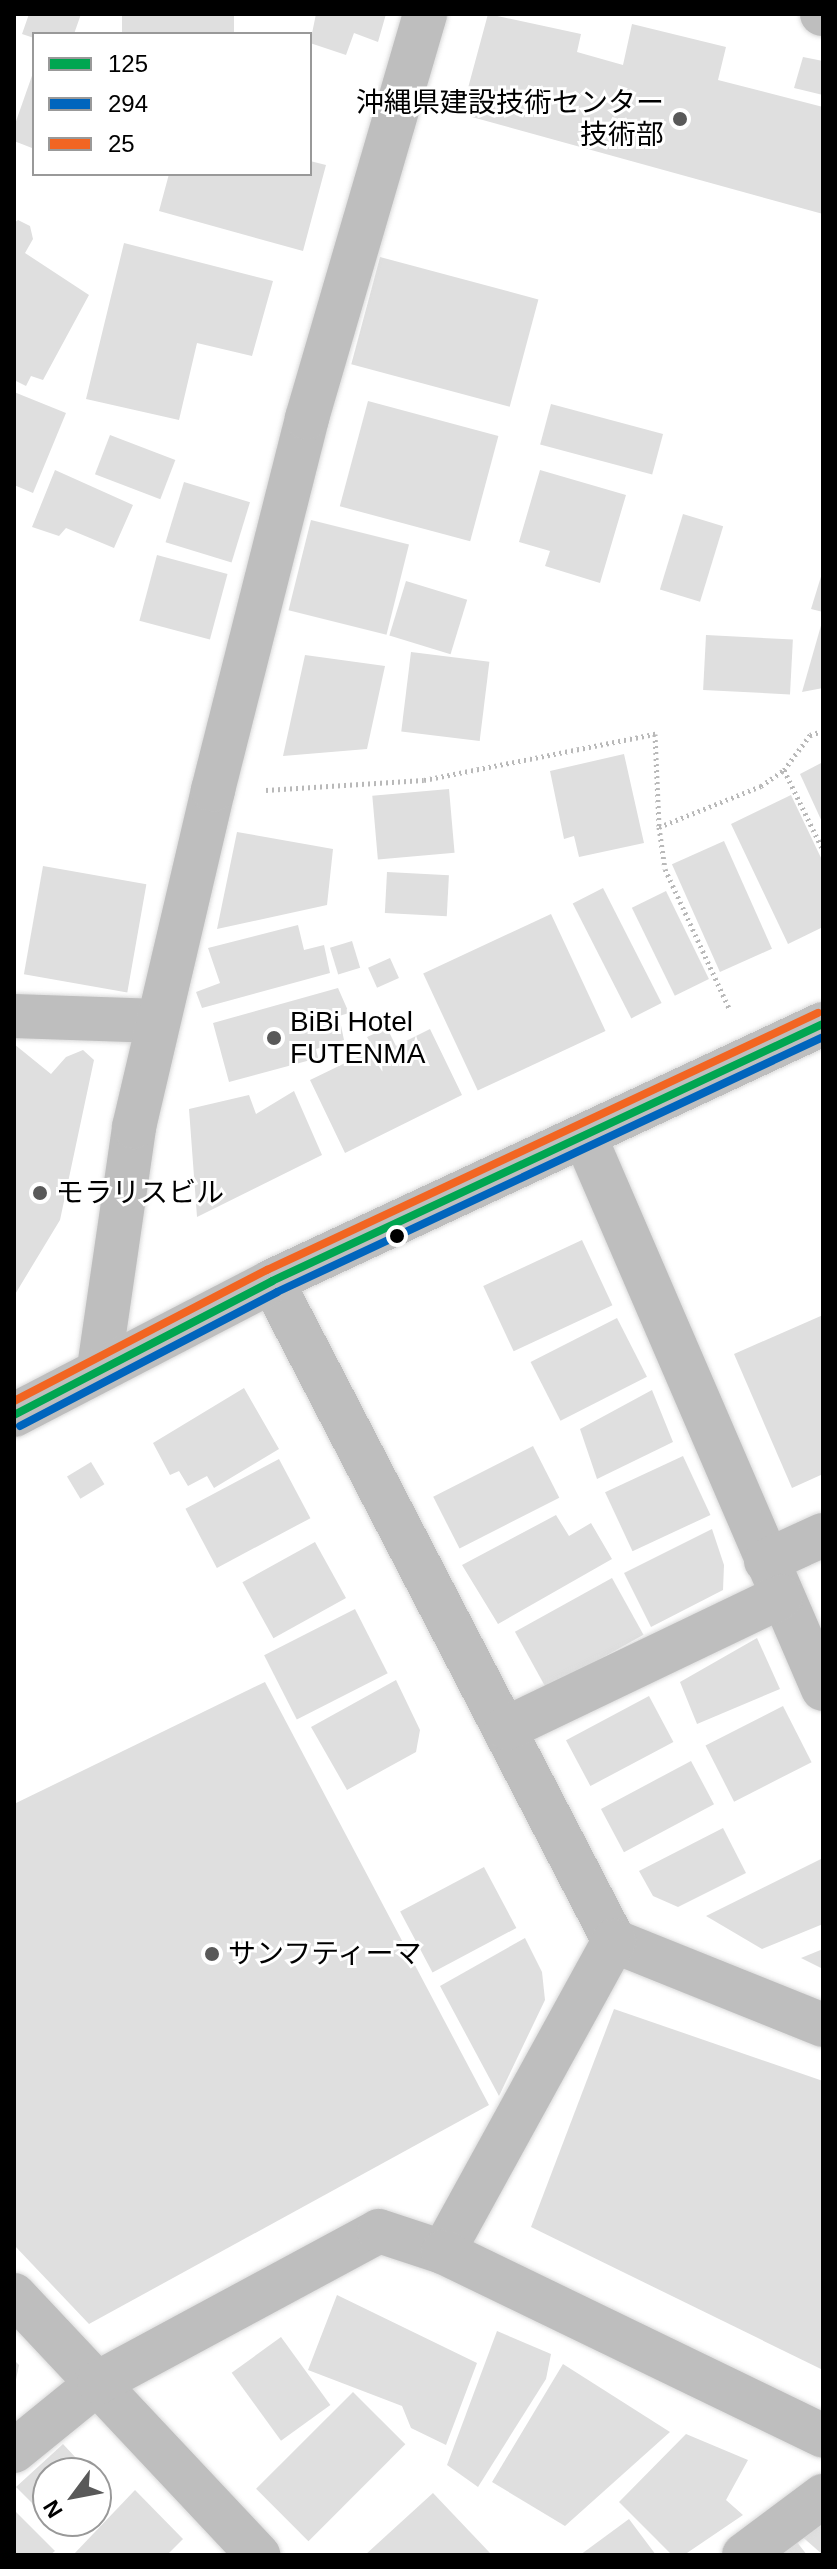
<!DOCTYPE html>
<html>
<head>
<meta charset="utf-8">
<style>
  body { margin:0 }
  #map { position:relative; width:837px; height:2569px; overflow:hidden; background:#fff; font-family:Helvetica,"Noto Sans JP",sans-serif }
  div>[style] { position:absolute }
  .building>* { inset:0; background:#dfdfdf; transform-origin:0 0 }
  .path>* { height:5px; margin-top:-2.5px; transform-origin:0; background:repeating-linear-gradient(90deg,#b9b9b9 0 2px,transparent 0 6px) }
  .roads { filter:drop-shadow(0 0 2px #dbdbdb) drop-shadow(0 0 2px #dbdbdb) }
  .minor>* { height:44px; margin:-22px; padding:0 22px; transform-origin:22px; border-radius:22px; background:#bebebe }
  .highway>* { height:44px; margin:-22px; padding:0 22px; transform-origin:22px; border-radius:22px; background:#bebebe }
  .bus-1>* { height:8px; margin:-4px; padding:0 4px; transform-origin:4px; border-radius:4px; background:#00a651 }
  .bus-2>* { height:8px; margin:-4px; padding:0 4px; transform-origin:4px; border-radius:4px; background:#0065bd }
  .bus-3>* { height:8px; margin:-4px; padding:0 4px; transform-origin:4px; border-radius:4px; background:#f26522 }
  .dots>* { width:22px; height:22px; translate:-50% -50%; box-sizing:border-box; border:4px solid #fff; border-radius:50% }
  span { translate:-50% -50%; white-space:nowrap; text-align:center; line-height:1.15; -webkit-text-stroke:6px #fff; paint-order:stroke }
  .poi-label { font-size:28px; color:#000 }
  .right { translate:-100% -50%; text-align:right }
  .left { translate:0 -50%; text-align:left }
  .frame { position:absolute; inset:0; border:16px solid #000; pointer-events:none }
  .legend { position:absolute; left:32px; top:32px; width:280px; height:144px; box-sizing:border-box; background:#fff; border:2px solid #999; margin:0; padding:10px 14px; list-style:none; font-size:24px; color:#000 }
  .legend li { display:flex; align-items:center; gap:16px; height:40px }
  .legend b { width:40px; border:2px solid #999 }
  .north { position:absolute; left:32px; top:2457px; width:80px; height:80px; box-sizing:border-box; background:#fff; border:2px solid #999; border-radius:50%; rotate:238deg; font-size:22px; font-weight:700; line-height:32px; text-align:center; color:#000 }
  .north::after { content:''; display:block; margin:auto; width:28px; height:36px; background:#595959; clip-path:polygon(50% 0,100% 100%,50% 72%,0 100%) }
</style>
</head>
<body>
<div id="map">
  <div class="building">
    <div style="clip-path:polygon(29px 14px,81px 14px,74px 34px,34px 34px,34px 38px,22px 34px)"></div>
    <div style="left:122px;top:14px;width:112px;height:21px"></div>
    <div style="clip-path:polygon(316px 14px,386px 14px,378px 42px,354px 33px,346px 55px,310px 43px)"></div>
    <div style="clip-path:polygon(488px 14px,581px 34px,577px 52px,623px 65px,632px 24px,726px 47px,718px 80px,823px 107px,823px 214px,461px 114px)"></div>
    <div style="clip-path:polygon(803px 57px,823px 61px,823px 95px,794px 88px)"></div>
    <div style="clip-path:polygon(34px 70px,34px 142px,32px 148px,14px 141px,14px 127px)"></div>
    <div style="clip-path:polygon(310px 161px,326px 165px,303px 251px,159px 211px,169px 174px,310px 174px)"></div>
    <div style="clip-path:polygon(18px 220px,30px 226px,33px 239px,25px 253px,89px 295px,43px 380px,31px 376px,26px 386px,14px 380px,14px 223px)"></div>
    <div style="clip-path:polygon(124px 243px,273px 281px,252px 356px,197px 343px,179px 420px,86px 399px)"></div>
    <div style="left:380px;top:257px;width:164px;height:111px;rotate:15deg"></div>
    <div style="clip-path:polygon(14px 392px,66px 413px,33px 493px,14px 485px)"></div>
    <div style="left:368px;top:401px;width:135px;height:109px;rotate:15deg"></div>
    <div style="left:551px;top:404px;width:116px;height:42px;rotate:15deg"></div>
    <div style="left:110px;top:435px;width:70px;height:42px;rotate:21deg"></div>
    <div style="clip-path:polygon(55px 470px,133px 505px,114px 548px,66px 528px,59px 536px,32px 527px)"></div>
    <div style="clip-path:polygon(540px 470px,626px 495px,600px 583px,545px 566px,550px 551px,519px 542px)"></div>
    <div style="left:184px;top:482px;width:69px;height:63px;rotate:17deg"></div>
    <div style="left:683px;top:514px;width:42px;height:79px;rotate:17deg"></div>
    <div style="left:311px;top:520px;width:101px;height:93px;rotate:14deg"></div>
    <div style="left:157px;top:555px;width:73px;height:68px;rotate:15deg"></div>
    <div style="clip-path:polygon(823px 570px,823px 612px,811px 609px)"></div>
    <div style="left:406px;top:581px;width:64px;height:57px;rotate:17deg"></div>
    <div style="clip-path:polygon(822px 622px,823px 688px,802px 692px)"></div>
    <div style="left:706px;top:635px;width:87px;height:55px;rotate:3deg"></div>
    <div style="left:411px;top:652px;width:79px;height:80px;rotate:7deg"></div>
    <div style="clip-path:polygon(305px 655px,385px 666px,367px 749px,283px 756px)"></div>
    <div style="clip-path:polygon(624px 754px,644px 843px,579px 857px,574px 836px,564px 839px,550px 771px)"></div>
    <div style="clip-path:polygon(823px 762px,823px 824px,800px 774px)"></div>
    <div style="left:449px;top:789px;width:64px;height:77px;rotate:85deg"></div>
    <div style="clip-path:polygon(791px 795px,823px 862px,823px 927px,788px 944px,731px 824px)"></div>
    <div style="clip-path:polygon(237px 832px,333px 849px,327px 905px,217px 929px)"></div>
    <div style="left:724px;top:841px;width:118px;height:57px;rotate:66deg"></div>
    <div style="left:43px;top:866px;width:105px;height:110px;rotate:10deg"></div>
    <div style="left:387px;top:872px;width:62px;height:41px;rotate:3deg"></div>
    <div style="left:603px;top:888px;width:129px;height:34px;rotate:63deg"></div>
    <div style="left:666px;top:891px;width:98px;height:38px;rotate:64deg"></div>
    <div style="left:551px;top:914px;width:129px;height:141px;rotate:65deg"></div>
    <div style="clip-path:polygon(298px 925px,304px 950px,324px 945px,330px 973px,202px 1008px,196px 992px,220px 983px,208px 948px)"></div>
    <div style="left:352px;top:941px;width:28px;height:23px;rotate:73deg"></div>
    <div style="left:390px;top:958px;width:22px;height:24px;rotate:66deg"></div>
    <div style="clip-path:polygon(338px 988px,349px 1013px,339px 1016px,344px 1040px,316px 1049px,318px 1058px,229px 1082px,213px 1023px)"></div>
    <div style="clip-path:polygon(387px 1028px,396px 1046px,430px 1029px,462px 1095px,345px 1153px,310px 1080px,374px 1049px,367px 1037px)"></div>
    <div style="clip-path:polygon(14px 1044px,51px 1074px,66px 1057px,83px 1050px,94px 1060px,60px 1220px,14px 1296px)"></div>
    <div style="clip-path:polygon(294px 1091px,322px 1155px,197px 1217px,189px 1109px,249px 1095px,256px 1114px)"></div>
    <div style="left:582px;top:1240px;width:72px;height:109px;rotate:65deg"></div>
    <div style="clip-path:polygon(823px 1315px,823px 1474px,792px 1488px,734px 1354px)"></div>
    <div style="left:617px;top:1318px;width:66px;height:97px;rotate:63deg"></div>
    <div style="clip-path:polygon(244px 1388px,279px 1449px,214px 1488px,207px 1476px,188px 1486px,179px 1471px,170px 1475px,153px 1443px)"></div>
    <div style="clip-path:polygon(652px 1390px,673px 1442px,597px 1479px,580px 1429px)"></div>
    <div style="left:533px;top:1446px;width:58px;height:112px;rotate:63deg"></div>
    <div style="left:683px;top:1456px;width:65px;height:86px;rotate:65deg"></div>
    <div style="left:279px;top:1459px;width:67px;height:106px;rotate:62deg"></div>
    <div style="left:91px;top:1462px;width:26px;height:28px;rotate:59deg"></div>
    <div style="clip-path:polygon(556px 1515px,569px 1536px,591px 1523px,612px 1559px,498px 1624px,462px 1565px)"></div>
    <div style="clip-path:polygon(712px 1529px,724px 1565px,723px 1590px,651px 1627px,624px 1573px)"></div>
    <div style="left:315px;top:1542px;width:64px;height:83px;rotate:61deg"></div>
    <div style="left:612px;top:1578px;width:65px;height:111px;rotate:61deg"></div>
    <div style="left:355px;top:1609px;width:72px;height:102px;rotate:63deg"></div>
    <div style="clip-path:polygon(757px 1638px,780px 1689px,697px 1724px,680px 1682px)"></div>
    <div style="clip-path:polygon(396px 1680px,420px 1730px,416px 1752px,347px 1790px,311px 1727px)"></div>
    <div style="clip-path:polygon(265px 1682px,489px 2105px,89px 2324px,14px 2245px,14px 1804px)"></div>
    <div style="left:649px;top:1696px;width:52px;height:94px;rotate:62deg"></div>
    <div style="left:783px;top:1706px;width:63px;height:87px;rotate:63deg"></div>
    <div style="left:691px;top:1761px;width:49px;height:102px;rotate:62deg"></div>
    <div style="clip-path:polygon(723px 1828px,746px 1873px,678px 1907px,653px 1896px,639px 1871px)"></div>
    <div style="clip-path:polygon(823px 1858px,823px 1924px,762px 1949px,706px 1916px)"></div>
    <div style="left:484px;top:1867px;width:69px;height:95px;rotate:62deg"></div>
    <div style="clip-path:polygon(525px 1938px,542px 1972px,545px 2000px,499px 2096px,440px 1986px)"></div>
    <div style="clip-path:polygon(823px 1949px,823px 1969px,801px 1958px)"></div>
    <div style="clip-path:polygon(614px 2009px,823px 2081px,823px 2370px,531px 2227px)"></div>
    <div style="clip-path:polygon(337px 2295px,477px 2363px,446px 2445px,411px 2428px,402px 2406px,308px 2370px)"></div>
    <div style="clip-path:polygon(497px 2331px,551px 2354px,546px 2379px,478px 2487px,447px 2465px)"></div>
    <div style="left:281px;top:2337px;width:84px;height:61px;rotate:54deg"></div>
    <div style="clip-path:polygon(14px 2360px,19px 2365px,14px 2389px)"></div>
    <div style="clip-path:polygon(563px 2364px,670px 2432px,565px 2526px,492px 2482px)"></div>
    <div style="left:353px;top:2392px;width:74px;height:137px;rotate:45deg"></div>
    <div style="clip-path:polygon(686px 2434px,748px 2460px,726px 2500px,743px 2515px,684px 2555px,672px 2555px,619px 2502px)"></div>
    <div style="clip-path:polygon(63px 2444px,90px 2473px,48px 2473px,48px 2519px,16px 2487px)"></div>
    <div style="clip-path:polygon(135px 2490px,183px 2539px,167px 2555px,73px 2555px)"></div>
    <div style="clip-path:polygon(433px 2493px,490px 2553px,365px 2555px)"></div>
    <div style="clip-path:polygon(14px 2510px,55px 2551px,50px 2555px,14px 2555px)"></div>
    <div style="clip-path:polygon(823px 2513px,823px 2555px,798px 2533px)"></div>
    <div style="clip-path:polygon(629px 2519px,656px 2555px,580px 2555px)"></div>
    <div style="clip-path:polygon(50px 2521px,74px 2521px,62px 2533px)"></div>
    <div style="clip-path:polygon(793px 2537px,807px 2555px,770px 2555px)"></div>
  </div>
  <div class="path">
    <div style="left:784px;top:770px;width:89px;rotate:64deg"></div>
    <div style="left:266px;top:790px;width:158px;rotate:-3.6deg"></div>
    <div style="left:424px;top:780px;width:236px;rotate:-11.3deg"></div>
    <div style="left:655px;top:734px;width:93px;rotate:87.5deg"></div>
    <div style="left:659px;top:827px;width:110px;rotate:-21.9deg"></div>
    <div style="left:761px;top:786px;width:28px;rotate:-35deg"></div>
    <div style="left:784px;top:770px;width:44px;rotate:-53.4deg"></div>
    <div style="left:810px;top:735px;width:14px;rotate:-17deg"></div>
    <div style="left:659px;top:827px;width:42px;rotate:81.9deg"></div>
    <div style="left:665px;top:869px;width:155px;rotate:65.3deg"></div>
  </div>
  <div class="roads">
    <div class="minor">
      <div style="left:822px;top:14px;width:1px"></div>
      <div style="left:14px;top:1016px;width:144px;rotate:2deg"></div>
      <div style="left:585px;top:1137px;width:601px;rotate:66.68deg"></div>
      <div style="left:272px;top:1281px;width:743px;rotate:62.61deg"></div>
      <div style="left:614px;top:1941px;width:225px;rotate:21.9deg"></div>
      <div style="left:99px;top:1368px;width:244px;rotate:-81.7deg"></div>
      <div style="left:134px;top:1127px;width:346px;rotate:-76.8deg"></div>
      <div style="left:213px;top:790px;width:384px;rotate:-75.8deg"></div>
      <div style="left:307px;top:418px;width:421px;rotate:-73.7deg"></div>
      <div style="left:766px;top:1561px;width:63px;rotate:-24.5deg"></div>
      <div style="left:507px;top:1728px;width:304px;rotate:-25.6deg"></div>
      <div style="left:443px;top:2252px;width:355px;rotate:-61.2deg"></div>
      <div style="left:14px;top:2295px;width:357px;rotate:46.8deg"></div>
      <div style="left:14px;top:2451px;width:109px;rotate:-39.1deg"></div>
      <div style="left:99px;top:2382px;width:318px;rotate:-28.3deg"></div>
      <div style="left:379px;top:2231px;width:67px;rotate:18.2deg"></div>
      <div style="left:443px;top:2252px;width:422px;rotate:25.8deg"></div>
      <div style="left:744px;top:2555px;width:99px;rotate:-36.8deg"></div>
    </div>
    <div class="highway">
      <div style="left:14px;top:1415px;width:291px;rotate:-27.4deg"></div>
      <div style="left:272px;top:1281px;width:608px;rotate:-25.01deg"></div>
    </div>
  </div>
  <div class="bus-1">
    <div style="left:14px;top:1415px;width:291px;rotate:-27.4deg"></div>
    <div style="left:272px;top:1281px;width:608px;rotate:-25.01deg"></div>
  </div>
  <div class="bus-2">
    <div style="left:20px;top:1426px;width:290px;rotate:-27.5deg"></div>
    <div style="left:277px;top:1292px;width:603px;rotate:-25.03deg"></div>
  </div>
  <div class="bus-3">
    <div style="left:14px;top:1401px;width:285px;rotate:-27.4deg"></div>
    <div style="left:267px;top:1270px;width:608px;rotate:-25.01deg"></div>
  </div>
  <div class="dots">
    <div style="left:680px;top:119px;background:#595959"></div>
    <div style="left:274px;top:1038px;background:#595959"></div>
    <div style="left:40px;top:1193px;background:#595959"></div>
    <div style="left:397px;top:1236px;background:#000"></div>
    <div style="left:212px;top:1954px;background:#595959"></div>
  </div>
  <div class="poi-label">
    <span class="right" style="left:664px;top:119px">沖縄県建設技術センター<br>技術部</span>
    <span class="left" style="left:290px;top:1038px">BiBi Hotel<br>FUTENMA</span>
    <span class="left" style="left:56px;top:1193px">モラリスビル</span>
    <span class="left" style="left:228px;top:1954px">サンフティーマ</span>
  </div>
  <div class="frame"></div>
  <ul class="legend">
  <li><b style="height:10px;background:#00a651"></b>125</li>
  <li><b style="height:10px;background:#0065bd"></b>294</li>
  <li><b style="height:10px;background:#f26522"></b>25</li>
  </ul>
  <div class="north">N</div>
</div>
</body>
</html>
